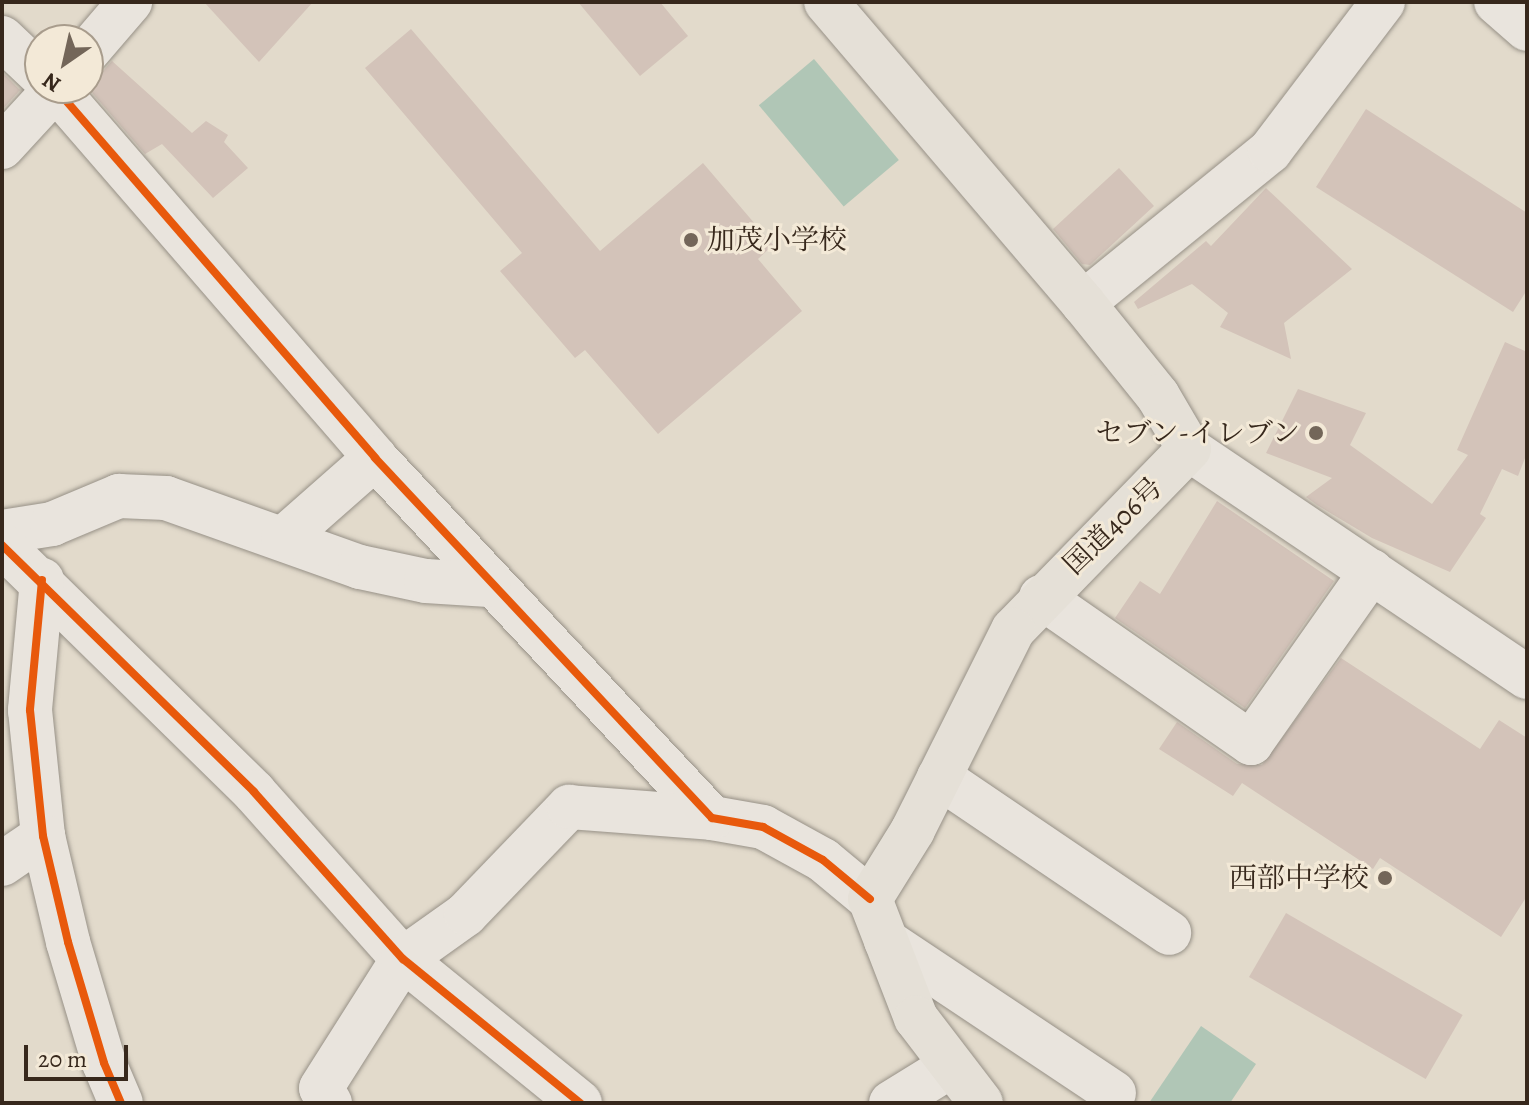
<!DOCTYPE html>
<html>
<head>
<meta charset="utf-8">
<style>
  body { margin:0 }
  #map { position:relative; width:1529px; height:1105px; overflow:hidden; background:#e2dacb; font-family:Alegreya,"Noto Serif JP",serif }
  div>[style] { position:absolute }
  .water>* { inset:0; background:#b0c6b6; transform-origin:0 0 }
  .building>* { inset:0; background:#d3c3b9; transform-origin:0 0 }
  .roads { filter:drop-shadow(0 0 2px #979187) drop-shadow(0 0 2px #979187) }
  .minor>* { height:44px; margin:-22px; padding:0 22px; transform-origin:22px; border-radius:22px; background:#e9e4dd }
  .highway>* { height:44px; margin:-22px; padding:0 22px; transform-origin:22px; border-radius:22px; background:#e5e0d7 }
  .cycleway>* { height:8px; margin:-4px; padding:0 4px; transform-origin:4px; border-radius:4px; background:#e8590c }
  .dots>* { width:22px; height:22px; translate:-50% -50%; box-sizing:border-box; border:4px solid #f3e9d7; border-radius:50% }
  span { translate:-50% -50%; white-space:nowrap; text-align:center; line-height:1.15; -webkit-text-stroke:6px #f3e9d7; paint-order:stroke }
  .poi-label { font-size:28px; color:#37281c }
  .left { translate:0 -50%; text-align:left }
  .right { translate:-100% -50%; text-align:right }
  .street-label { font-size:28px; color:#37281c }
  .frame { position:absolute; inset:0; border:4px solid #37281c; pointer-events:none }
  .north { position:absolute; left:24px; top:24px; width:80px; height:80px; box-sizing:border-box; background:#f3e9d7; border:2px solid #a89c8c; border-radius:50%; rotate:214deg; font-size:22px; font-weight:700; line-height:32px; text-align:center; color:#37281c }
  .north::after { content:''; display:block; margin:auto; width:28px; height:36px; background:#736659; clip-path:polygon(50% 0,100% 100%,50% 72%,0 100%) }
  .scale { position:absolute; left:24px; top:1045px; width:104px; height:36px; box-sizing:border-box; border:4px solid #37281c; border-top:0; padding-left:10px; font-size:24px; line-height:28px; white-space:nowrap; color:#37281c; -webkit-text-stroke:6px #f3e9d7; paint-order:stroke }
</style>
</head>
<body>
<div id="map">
  <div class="water">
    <div style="left:814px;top:59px;width:132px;height:72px;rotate:50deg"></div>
    <div style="clip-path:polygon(1201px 1026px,1256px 1064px,1230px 1103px,1149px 1103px)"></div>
  </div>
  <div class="building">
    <div style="clip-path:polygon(204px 2px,313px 2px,259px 62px)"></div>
    <div style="clip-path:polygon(578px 2px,660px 2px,688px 36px,640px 76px)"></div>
    <div style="clip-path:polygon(411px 29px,600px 251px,703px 163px,773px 245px,758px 259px,802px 311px,658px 434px,585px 350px,575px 358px,500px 271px,522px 253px,365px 68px)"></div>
    <div style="clip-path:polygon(112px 61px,192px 133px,206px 121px,228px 135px,224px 142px,248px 168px,213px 198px,162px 144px,145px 154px,88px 88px)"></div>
    <div style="clip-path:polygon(2px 72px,20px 90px,2px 110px)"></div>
    <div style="clip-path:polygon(1366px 109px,1527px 213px,1527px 290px,1513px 312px,1316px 187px)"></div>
    <div style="clip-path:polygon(1119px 168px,1154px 206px,1090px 265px,1082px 264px,1053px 229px)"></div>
    <div style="clip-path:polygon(1266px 188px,1352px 269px,1284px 323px,1291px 359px,1220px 327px,1228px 313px,1192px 284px,1138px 309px,1134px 302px,1206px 241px,1211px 246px)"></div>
    <div style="clip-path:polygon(1505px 342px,1527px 352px,1527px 453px,1518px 476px,1502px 469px,1480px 514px,1486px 518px,1450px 572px,1372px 538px,1317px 505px,1306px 497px,1332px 478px,1266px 453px,1298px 389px,1366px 413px,1350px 445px,1432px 504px,1468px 455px,1457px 450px)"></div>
    <div style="clip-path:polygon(1217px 501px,1334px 581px,1245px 708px,1115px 618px,1140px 581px,1160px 594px)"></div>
    <div style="clip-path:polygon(1341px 658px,1480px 749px,1499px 720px,1527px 738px,1527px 896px,1501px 937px,1380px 858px,1373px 869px,1242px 783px,1233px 796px,1159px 749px,1177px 722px,1237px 764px,1262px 765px)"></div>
    <div style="left:1286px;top:913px;width:204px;height:74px;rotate:30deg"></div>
  </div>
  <div class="roads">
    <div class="minor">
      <div style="left:1496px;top:2px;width:41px;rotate:41.1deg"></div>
      <div style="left:2px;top:38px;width:52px;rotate:43.5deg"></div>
      <div style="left:88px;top:51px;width:65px;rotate:-49.4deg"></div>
      <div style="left:55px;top:88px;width:489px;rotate:49.1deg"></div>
      <div style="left:375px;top:458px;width:493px;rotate:46.9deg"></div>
      <div style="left:712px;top:818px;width:52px;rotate:10deg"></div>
      <div style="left:763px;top:827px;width:68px;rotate:28.8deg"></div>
      <div style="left:823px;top:860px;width:61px;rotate:39.7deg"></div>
      <div style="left:2px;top:147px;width:80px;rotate:-47.5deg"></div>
      <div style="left:1083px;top:303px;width:241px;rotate:-39.1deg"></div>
      <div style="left:1270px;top:151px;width:187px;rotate:-52.8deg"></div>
      <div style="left:1189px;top:449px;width:408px;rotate:34deg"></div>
      <div style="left:2px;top:532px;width:51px;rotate:-9.1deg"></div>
      <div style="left:52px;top:524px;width:73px;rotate:-22.7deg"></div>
      <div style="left:119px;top:496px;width:47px;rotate:2.4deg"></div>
      <div style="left:166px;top:498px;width:206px;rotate:19.6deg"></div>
      <div style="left:360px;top:567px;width:67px;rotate:12deg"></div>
      <div style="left:426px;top:581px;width:63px;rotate:3.6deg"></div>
      <div style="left:283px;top:539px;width:123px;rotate:-41.4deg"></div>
      <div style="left:2px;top:545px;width:353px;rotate:44.4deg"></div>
      <div style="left:254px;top:792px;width:224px;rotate:48.3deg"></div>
      <div style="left:403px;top:959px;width:228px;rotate:39.1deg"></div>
      <div style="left:42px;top:580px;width:131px;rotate:95.3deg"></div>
      <div style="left:30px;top:710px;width:127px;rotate:84.1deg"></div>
      <div style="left:43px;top:836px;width:109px;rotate:76.7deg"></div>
      <div style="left:68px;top:942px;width:126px;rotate:73.4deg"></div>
      <div style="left:104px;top:1063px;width:43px;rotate:67deg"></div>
      <div style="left:1041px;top:597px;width:256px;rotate:34.8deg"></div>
      <div style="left:1251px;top:743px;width:210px;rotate:-54.9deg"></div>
      <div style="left:939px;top:777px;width:278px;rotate:34.1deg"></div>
      <div style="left:2px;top:864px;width:50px;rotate:-34.3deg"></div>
      <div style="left:886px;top:941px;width:274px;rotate:33.7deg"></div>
      <div style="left:330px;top:1103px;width:17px;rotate:-121deg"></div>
      <div style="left:321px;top:1088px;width:153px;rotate:-57.6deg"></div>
      <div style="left:403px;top:959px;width:77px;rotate:-35.5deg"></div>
      <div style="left:466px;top:914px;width:149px;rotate:-46.1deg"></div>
      <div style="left:569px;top:807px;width:143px;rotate:4.4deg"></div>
      <div style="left:891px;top:1103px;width:70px;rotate:-31.7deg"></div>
    </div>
    <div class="highway">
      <div style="left:826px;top:2px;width:396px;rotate:49.5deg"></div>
      <div style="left:1083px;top:303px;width:119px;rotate:51.1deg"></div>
      <div style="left:1158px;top:396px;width:61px;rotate:59.7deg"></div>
      <div style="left:1189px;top:449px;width:252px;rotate:134.2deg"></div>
      <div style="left:1013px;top:630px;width:224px;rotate:116.6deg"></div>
      <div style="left:913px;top:830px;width:81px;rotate:121.9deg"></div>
      <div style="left:870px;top:899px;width:128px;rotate:68.9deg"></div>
      <div style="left:916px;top:1018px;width:107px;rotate:52.6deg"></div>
    </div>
  </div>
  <div class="cycleway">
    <div style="left:55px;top:88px;width:489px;rotate:49.1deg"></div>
    <div style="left:375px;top:458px;width:493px;rotate:46.9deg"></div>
    <div style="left:712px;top:818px;width:52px;rotate:10deg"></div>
    <div style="left:763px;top:827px;width:68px;rotate:28.8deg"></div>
    <div style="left:823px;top:860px;width:61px;rotate:39.7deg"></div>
    <div style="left:2px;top:545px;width:353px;rotate:44.4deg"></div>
    <div style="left:254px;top:792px;width:224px;rotate:48.3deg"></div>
    <div style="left:403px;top:959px;width:228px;rotate:39.1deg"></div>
    <div style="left:42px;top:580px;width:131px;rotate:95.3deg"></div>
    <div style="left:30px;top:710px;width:127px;rotate:84.1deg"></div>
    <div style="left:43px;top:836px;width:109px;rotate:76.7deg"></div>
    <div style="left:68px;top:942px;width:126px;rotate:73.4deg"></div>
    <div style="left:104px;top:1063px;width:43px;rotate:67deg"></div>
  </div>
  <div class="dots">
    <div style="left:691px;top:240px;background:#736659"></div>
    <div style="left:1316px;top:433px;background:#736659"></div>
    <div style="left:1385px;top:878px;background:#736659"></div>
  </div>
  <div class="poi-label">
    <span class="left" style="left:707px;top:240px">加茂小学校</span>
    <span class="right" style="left:1300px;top:433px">セブン-イレブン</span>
    <span class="right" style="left:1369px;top:878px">西部中学校</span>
  </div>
  <div class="street-label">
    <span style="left:1113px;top:526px;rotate:-44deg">国道406号</span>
  </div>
  <div class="frame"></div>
  <div class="north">N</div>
  <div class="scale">20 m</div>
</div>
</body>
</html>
